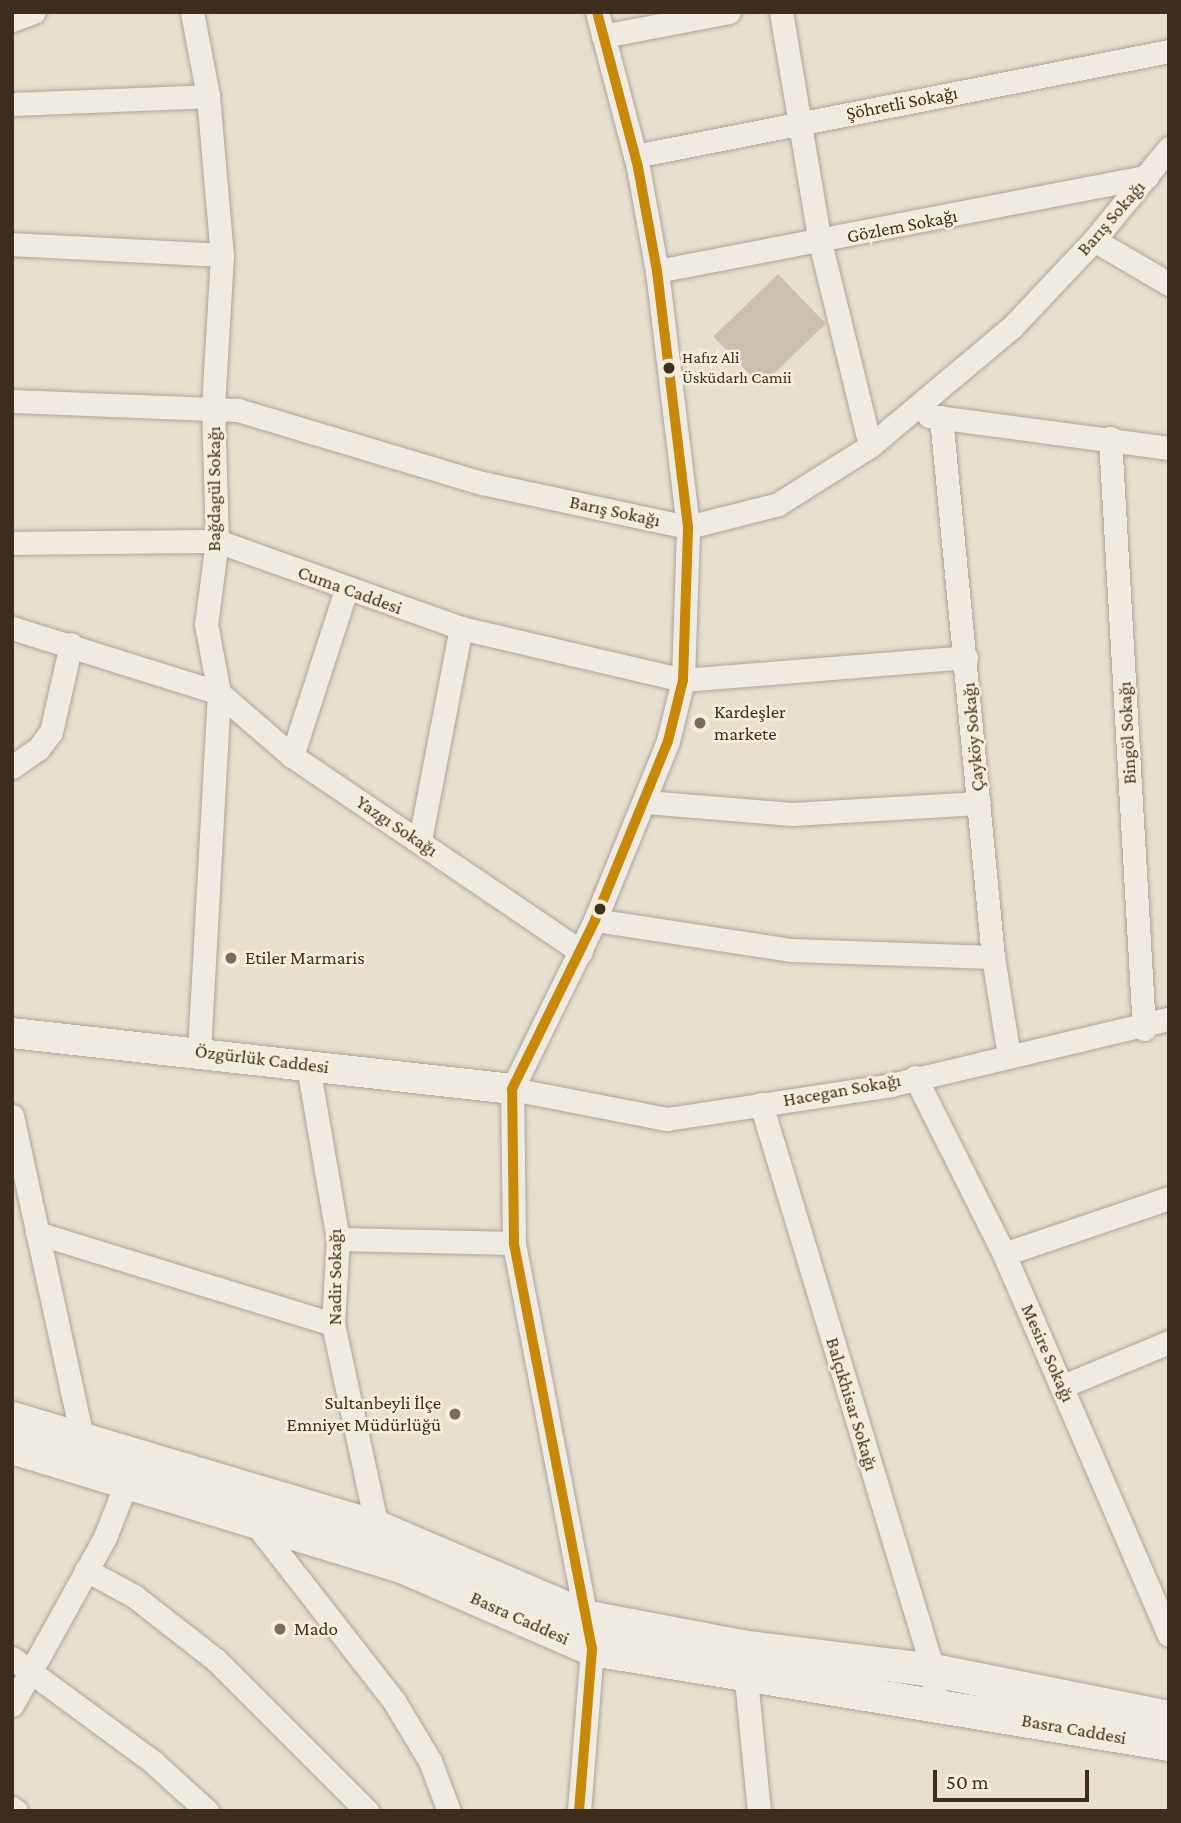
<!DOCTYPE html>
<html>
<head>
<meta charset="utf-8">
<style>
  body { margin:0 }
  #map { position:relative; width:1181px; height:1823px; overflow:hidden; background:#e7e0d1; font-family:"Crimson Pro",serif }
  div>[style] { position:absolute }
  .building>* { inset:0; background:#cbbfb2; transform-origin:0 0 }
  .roads { filter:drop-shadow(0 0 2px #ada599) drop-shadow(0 0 2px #ada599) }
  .minor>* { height:23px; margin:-11.5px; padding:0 11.5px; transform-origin:11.5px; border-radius:11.5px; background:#efebe3 }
  .tertiary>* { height:30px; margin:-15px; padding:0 15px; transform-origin:15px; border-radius:15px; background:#efebe3 }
  .secondary>* { height:33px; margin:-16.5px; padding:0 16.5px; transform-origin:16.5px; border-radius:16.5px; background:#efebe3 }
  .bus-1>* { height:10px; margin:-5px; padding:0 5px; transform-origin:5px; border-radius:5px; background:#c88808 }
  .dots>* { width:19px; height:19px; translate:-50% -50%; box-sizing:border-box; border:4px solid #f7eed8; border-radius:50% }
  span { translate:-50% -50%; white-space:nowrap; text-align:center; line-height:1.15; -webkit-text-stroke:5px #f7eed8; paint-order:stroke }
  .bus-label { font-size:17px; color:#3d2e20 }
  .left { translate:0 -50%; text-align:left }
  .street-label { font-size:19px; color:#3d2e20 }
  .poi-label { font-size:19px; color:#3d2e20 }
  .right { translate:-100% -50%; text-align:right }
  .frame { position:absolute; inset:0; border:14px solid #3d2e20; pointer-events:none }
  .scale { position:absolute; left:933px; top:1770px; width:156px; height:32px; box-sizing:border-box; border:4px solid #3d2e20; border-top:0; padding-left:9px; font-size:21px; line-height:24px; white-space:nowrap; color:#3d2e20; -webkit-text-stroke:5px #f7eed8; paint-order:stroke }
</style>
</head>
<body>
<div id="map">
  <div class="building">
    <div style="left:778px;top:274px;width:69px;height:90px;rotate:46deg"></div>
  </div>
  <div class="roads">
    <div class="minor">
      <div style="left:192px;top:12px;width:86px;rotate:79.2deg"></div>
      <div style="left:208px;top:96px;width:160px;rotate:85deg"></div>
      <div style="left:222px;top:255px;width:152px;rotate:93.4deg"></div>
      <div style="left:213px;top:407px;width:134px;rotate:88.3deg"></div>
      <div style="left:217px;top:541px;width:84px;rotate:97.5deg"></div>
      <div style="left:206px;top:624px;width:70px;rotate:79.3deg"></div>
      <div style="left:219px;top:693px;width:358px;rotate:93.2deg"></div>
      <div style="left:781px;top:12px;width:233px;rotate:80.4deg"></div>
      <div style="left:820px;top:242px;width:210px;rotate:76.2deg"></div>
      <div style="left:12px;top:20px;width:23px;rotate:-20deg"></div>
      <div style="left:603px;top:36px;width:128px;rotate:-10.8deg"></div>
      <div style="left:12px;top:104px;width:196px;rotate:-2.3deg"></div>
      <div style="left:635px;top:156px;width:544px;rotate:-11.12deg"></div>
      <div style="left:1094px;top:240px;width:87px;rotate:30.4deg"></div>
      <div style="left:12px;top:244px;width:210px;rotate:3deg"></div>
      <div style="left:657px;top:271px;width:499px;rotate:-10.9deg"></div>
      <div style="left:12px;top:401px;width:226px;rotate:2.3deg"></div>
      <div style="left:238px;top:410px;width:255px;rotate:16.7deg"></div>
      <div style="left:482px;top:483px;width:211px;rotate:12.1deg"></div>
      <div style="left:688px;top:527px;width:93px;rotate:-14.3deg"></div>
      <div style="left:778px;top:504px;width:109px;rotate:-32.2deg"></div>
      <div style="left:870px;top:446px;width:185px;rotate:-40deg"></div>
      <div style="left:1012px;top:327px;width:120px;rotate:-46.7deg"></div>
      <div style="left:1094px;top:240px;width:119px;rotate:-50.8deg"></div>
      <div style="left:929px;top:416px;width:242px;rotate:7.6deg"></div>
      <div style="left:941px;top:417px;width:542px;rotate:84.5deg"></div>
      <div style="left:993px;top:957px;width:100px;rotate:80.8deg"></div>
      <div style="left:1110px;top:438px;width:592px;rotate:86.71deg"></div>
      <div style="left:12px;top:543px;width:205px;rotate:-0.6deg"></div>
      <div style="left:217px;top:541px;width:259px;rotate:19.6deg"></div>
      <div style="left:461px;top:628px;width:228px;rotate:13.2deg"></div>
      <div style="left:683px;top:680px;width:284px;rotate:-4.6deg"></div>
      <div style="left:12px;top:628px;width:217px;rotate:17.4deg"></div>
      <div style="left:219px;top:693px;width:96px;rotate:40.8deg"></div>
      <div style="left:292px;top:756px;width:349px;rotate:34.1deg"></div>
      <div style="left:292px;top:756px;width:175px;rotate:-72deg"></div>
      <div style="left:12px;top:767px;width:32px;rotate:-35deg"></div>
      <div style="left:38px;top:749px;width:21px;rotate:-53deg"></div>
      <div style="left:51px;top:732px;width:90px;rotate:-77.2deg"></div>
      <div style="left:646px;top:802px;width:146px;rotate:4.7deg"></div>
      <div style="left:792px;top:814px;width:187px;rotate:-3.4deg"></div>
      <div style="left:420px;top:840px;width:216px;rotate:-79.1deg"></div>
      <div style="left:595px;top:920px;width:199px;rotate:8.7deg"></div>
      <div style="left:792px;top:950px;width:201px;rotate:2deg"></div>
      <div style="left:308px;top:1066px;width:176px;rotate:80.2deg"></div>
      <div style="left:338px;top:1239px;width:85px;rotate:93.4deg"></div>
      <div style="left:333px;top:1324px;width:208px;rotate:77.8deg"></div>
      <div style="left:915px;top:1077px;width:198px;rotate:63.3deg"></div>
      <div style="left:1004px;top:1254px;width:415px;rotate:66.6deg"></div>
      <div style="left:512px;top:1089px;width:158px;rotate:11deg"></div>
      <div style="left:667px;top:1119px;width:227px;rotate:-8.6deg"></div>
      <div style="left:891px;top:1085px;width:286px;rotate:-13.4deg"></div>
      <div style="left:761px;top:1104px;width:592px;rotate:73.1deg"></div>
      <div style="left:933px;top:1670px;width:35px;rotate:87deg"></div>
      <div style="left:12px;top:1116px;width:330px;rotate:77.7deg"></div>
      <div style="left:82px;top:1438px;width:10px;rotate:107deg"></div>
      <div style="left:37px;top:1233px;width:310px;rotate:17.1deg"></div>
      <div style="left:338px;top:1239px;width:176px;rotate:1.3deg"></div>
      <div style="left:1004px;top:1254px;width:174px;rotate:-18.7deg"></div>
      <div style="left:1063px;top:1386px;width:115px;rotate:-22.5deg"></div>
      <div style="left:251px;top:1518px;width:232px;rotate:52deg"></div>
      <div style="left:394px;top:1701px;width:70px;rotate:59deg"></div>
      <div style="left:430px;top:1761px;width:53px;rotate:69.2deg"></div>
      <div style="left:86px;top:1570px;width:55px;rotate:28.4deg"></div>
      <div style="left:134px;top:1596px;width:104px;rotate:38deg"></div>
      <div style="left:216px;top:1660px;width:214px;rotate:45deg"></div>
      <div style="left:12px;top:1658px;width:175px;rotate:36.4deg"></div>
      <div style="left:153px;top:1762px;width:73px;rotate:42.2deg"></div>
      <div style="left:746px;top:1679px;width:133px;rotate:84.4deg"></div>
      <div style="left:12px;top:1705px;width:192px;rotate:-61deg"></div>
      <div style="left:105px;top:1537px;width:62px;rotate:-68.4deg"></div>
      <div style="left:12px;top:1808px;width:5px;rotate:37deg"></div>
      <div style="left:579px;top:1811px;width:163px;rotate:-85.4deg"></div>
      <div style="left:592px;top:1649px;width:413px;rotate:-100.9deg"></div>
      <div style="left:514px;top:1243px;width:154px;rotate:-90.7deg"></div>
      <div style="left:512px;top:1089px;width:188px;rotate:-63.8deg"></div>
      <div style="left:595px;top:920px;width:193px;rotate:-67.8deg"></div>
      <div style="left:668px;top:741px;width:63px;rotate:-76.2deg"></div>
      <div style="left:683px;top:680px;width:153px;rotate:-88.1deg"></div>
      <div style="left:688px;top:527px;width:258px;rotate:-96.9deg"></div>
      <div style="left:657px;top:271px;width:106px;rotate:-100.4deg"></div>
      <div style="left:638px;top:167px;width:160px;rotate:-104.8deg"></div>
    </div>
    <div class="tertiary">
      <div style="left:12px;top:1033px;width:503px;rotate:6.39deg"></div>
    </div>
    <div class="secondary">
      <div style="left:12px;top:1418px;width:381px;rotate:16.6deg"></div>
      <div style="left:377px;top:1527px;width:229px;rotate:23.1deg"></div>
      <div style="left:588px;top:1617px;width:156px;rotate:10.7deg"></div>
      <div style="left:741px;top:1646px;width:193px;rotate:7.1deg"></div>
      <div style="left:933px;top:1670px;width:241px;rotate:11.3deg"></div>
      <div style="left:12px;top:1447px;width:405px;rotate:17deg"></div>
      <div style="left:399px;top:1565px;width:210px;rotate:23.5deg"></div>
      <div style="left:592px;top:1649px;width:585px;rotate:9.35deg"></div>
    </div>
  </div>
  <div class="bus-1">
    <div style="left:579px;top:1811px;width:163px;rotate:-85.4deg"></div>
    <div style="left:592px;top:1649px;width:413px;rotate:-100.9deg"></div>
    <div style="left:514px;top:1243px;width:154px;rotate:-90.7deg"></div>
    <div style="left:512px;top:1089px;width:188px;rotate:-63.8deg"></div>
    <div style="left:595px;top:920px;width:193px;rotate:-67.8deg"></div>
    <div style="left:668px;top:741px;width:63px;rotate:-76.2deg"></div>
    <div style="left:683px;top:680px;width:153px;rotate:-88.1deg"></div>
    <div style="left:688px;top:527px;width:258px;rotate:-96.9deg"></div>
    <div style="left:657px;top:271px;width:106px;rotate:-100.4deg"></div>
    <div style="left:638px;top:167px;width:160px;rotate:-104.8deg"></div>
  </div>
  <div class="dots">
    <div style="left:669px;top:368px;background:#3d2e20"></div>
    <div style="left:700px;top:723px;background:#786c5e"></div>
    <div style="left:600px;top:909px;background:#3d2e20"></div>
    <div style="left:231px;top:958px;background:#786c5e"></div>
    <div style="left:455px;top:1414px;background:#786c5e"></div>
    <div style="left:280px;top:1629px;background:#786c5e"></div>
  </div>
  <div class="bus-label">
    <span class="left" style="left:682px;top:368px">Hafız Ali<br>Üsküdarlı Camii</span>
  </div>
  <div class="street-label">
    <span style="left:902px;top:103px;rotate:-11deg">Şöhretli Sokağı</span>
    <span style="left:1111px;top:218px;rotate:-49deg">Barış Sokağı</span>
    <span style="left:902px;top:226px;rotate:-11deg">Gözlem Sokağı</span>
    <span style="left:214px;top:489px;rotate:-90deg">Bağdagül Sokağı</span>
    <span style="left:615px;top:511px;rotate:12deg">Barış Sokağı</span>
    <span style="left:350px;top:590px;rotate:20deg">Cuma Caddesi</span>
    <span style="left:1127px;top:733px;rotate:-93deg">Bingöl Sokağı</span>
    <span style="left:973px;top:737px;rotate:-95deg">Çayköy Sokağı</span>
    <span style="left:397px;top:826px;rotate:34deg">Yazgı Sokağı</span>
    <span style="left:262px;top:1059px;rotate:7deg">Özgürlük Caddesi</span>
    <span style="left:842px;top:1090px;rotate:-10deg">Hacegan Sokağı</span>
    <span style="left:335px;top:1277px;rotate:-90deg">Nadir Sokağı</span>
    <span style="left:1048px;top:1353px;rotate:66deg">Mesire Sokağı</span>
    <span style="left:852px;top:1404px;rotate:73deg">Balçıkhisar Sokağı</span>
    <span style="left:520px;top:1618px;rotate:24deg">Basra Caddesi</span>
    <span style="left:1074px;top:1729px;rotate:10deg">Basra Caddesi</span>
  </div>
  <div class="poi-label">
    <span class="left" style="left:714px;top:723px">Kardeşler<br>markete</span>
    <span class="left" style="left:245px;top:958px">Etiler Marmaris</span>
    <span class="right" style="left:441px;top:1414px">Sultanbeyli İlçe<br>Emniyet Müdürlüğü</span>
    <span class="left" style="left:294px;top:1629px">Mado</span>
  </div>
  <div class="frame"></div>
  <div class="scale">50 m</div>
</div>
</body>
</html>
